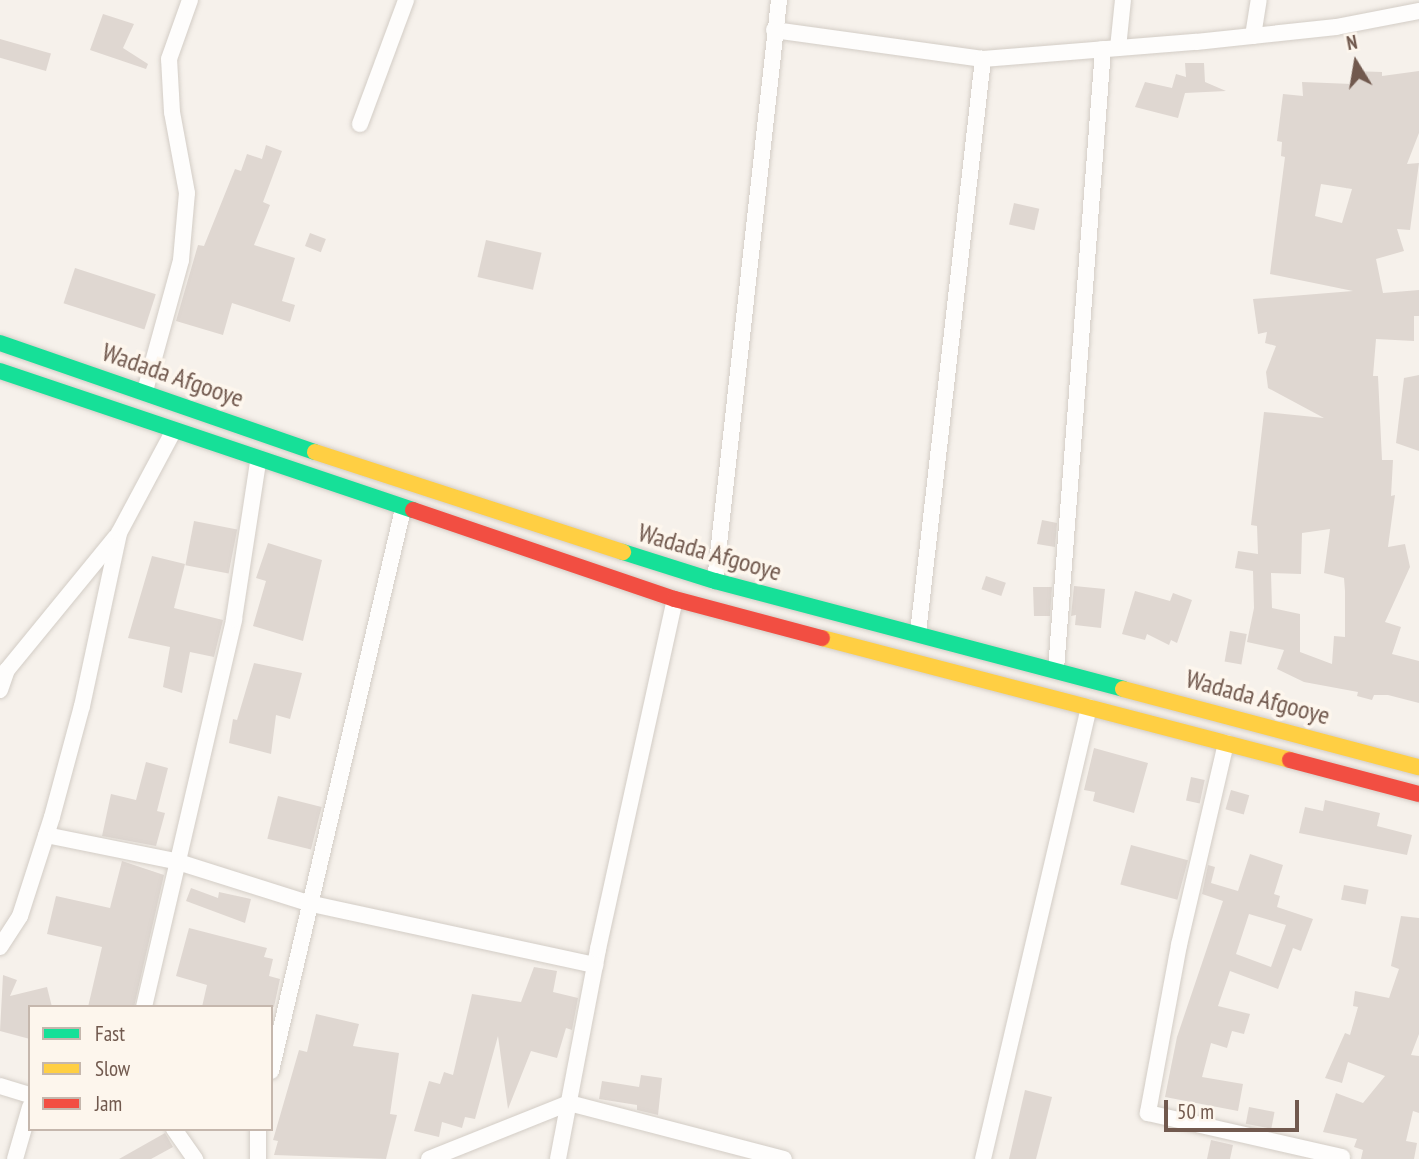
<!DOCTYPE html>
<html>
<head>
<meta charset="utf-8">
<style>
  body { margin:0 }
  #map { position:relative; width:1419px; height:1159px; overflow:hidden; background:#f6f1eb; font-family:"PT Sans Narrow",sans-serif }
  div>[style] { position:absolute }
  .building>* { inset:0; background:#dfd7d1; transform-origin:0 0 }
  .roads { filter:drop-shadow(0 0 2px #d3cdc6) drop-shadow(0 0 2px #d3cdc6) }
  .street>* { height:16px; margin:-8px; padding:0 8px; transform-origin:8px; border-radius:8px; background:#fefdfc }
  .fast>* { height:16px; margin:-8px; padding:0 8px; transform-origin:8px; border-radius:8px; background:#16e098 }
  .slow>* { height:16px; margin:-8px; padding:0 8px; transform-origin:8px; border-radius:8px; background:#ffcf43 }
  .jam>* { height:16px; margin:-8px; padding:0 8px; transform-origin:8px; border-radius:8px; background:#f24e42 }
  span { translate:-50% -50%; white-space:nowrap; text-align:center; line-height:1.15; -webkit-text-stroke:7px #fdf6ed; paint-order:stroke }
  .street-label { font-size:26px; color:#71594e }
  .legend { position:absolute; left:28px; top:1005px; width:245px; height:126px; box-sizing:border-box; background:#fdf6ed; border:2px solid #c5b7ad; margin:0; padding:9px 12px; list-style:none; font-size:21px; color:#71594e }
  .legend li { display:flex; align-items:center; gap:14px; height:35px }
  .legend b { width:35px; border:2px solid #c5b7ad }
  .north { position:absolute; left:1321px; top:28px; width:70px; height:70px; -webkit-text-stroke:5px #fdf6ed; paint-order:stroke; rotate:349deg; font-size:19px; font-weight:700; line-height:28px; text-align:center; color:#71594e }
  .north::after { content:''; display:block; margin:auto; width:24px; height:32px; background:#71594e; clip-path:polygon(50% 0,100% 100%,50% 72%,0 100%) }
  .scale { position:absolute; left:1164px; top:1100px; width:135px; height:32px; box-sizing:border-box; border:4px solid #71594e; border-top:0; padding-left:9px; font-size:21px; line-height:24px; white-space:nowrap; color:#71594e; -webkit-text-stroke:5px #fdf6ed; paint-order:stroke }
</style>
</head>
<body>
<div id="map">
  <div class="building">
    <div style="clip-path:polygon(103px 14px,134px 24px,123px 48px,148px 64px,146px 69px,90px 50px)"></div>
    <div style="left:0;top:39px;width:53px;height:18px;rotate:16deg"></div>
    <div style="clip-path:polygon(1185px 63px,1204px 63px,1205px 82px,1226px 91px,1185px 93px,1178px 118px,1135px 107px,1145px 82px,1172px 88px,1176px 74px,1186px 77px)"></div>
    <div style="clip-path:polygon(evenodd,1352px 71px,1382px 72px,1382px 76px,1419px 71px,1419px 133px,1407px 164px,1419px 163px,1410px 230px,1397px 229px,1404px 251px,1376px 259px,1383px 293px,1419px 290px,1419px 316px,1414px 316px,1414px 341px,1376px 339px,1373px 376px,1378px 376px,1382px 460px,1393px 460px,1391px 496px,1395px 495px,1388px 547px,1405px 544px,1410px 567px,1385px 622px,1401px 627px,1392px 654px,1419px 661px,1419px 703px,1388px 695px,1374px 695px,1372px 700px,1357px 696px,1358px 692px,1304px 682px,1277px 669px,1284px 650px,1247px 642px,1254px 608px,1253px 571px,1235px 568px,1238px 551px,1258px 554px,1257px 526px,1251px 525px,1264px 412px,1324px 418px,1268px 388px,1266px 372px,1276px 346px,1265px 343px,1267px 332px,1258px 334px,1253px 299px,1353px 291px,1270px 274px,1285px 157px,1281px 156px,1282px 142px,1277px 141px,1283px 94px,1303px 96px,1302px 82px,1352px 84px,1352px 71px,1321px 184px,1352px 189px,1342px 223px,1315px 216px,1321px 184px,1352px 71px,1330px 529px,1324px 573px,1344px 578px,1345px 591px,1345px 637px,1334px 636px,1332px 664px,1300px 652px,1300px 614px,1272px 608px,1271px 573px,1301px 574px,1302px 533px,1330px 529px)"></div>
    <div style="clip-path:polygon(266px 145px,282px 151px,263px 202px,270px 205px,254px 245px,295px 258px,282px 301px,295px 305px,290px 322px,232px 303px,223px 335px,176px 321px,198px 245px,204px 246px,235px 169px,241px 171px,247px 154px,262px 159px)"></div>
    <div style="left:1014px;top:203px;width:26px;height:22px;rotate:13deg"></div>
    <div style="left:310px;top:233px;width:17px;height:14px;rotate:21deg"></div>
    <div style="left:486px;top:240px;width:57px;height:38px;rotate:13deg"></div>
    <div style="left:75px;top:268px;width:85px;height:37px;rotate:18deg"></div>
    <div style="clip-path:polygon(1419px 375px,1419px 451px,1396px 443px,1404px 378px)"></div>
    <div style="clip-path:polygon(1042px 520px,1057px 523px,1055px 547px,1037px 544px)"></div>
    <div style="left:194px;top:521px;width:44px;height:45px;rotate:11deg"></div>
    <div style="clip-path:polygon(268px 543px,322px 560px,303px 641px,253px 626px,266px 581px,256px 578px)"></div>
    <div style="clip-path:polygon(152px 556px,185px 564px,174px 608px,223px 620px,214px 657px,190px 652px,182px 693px,163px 687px,170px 647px,128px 638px)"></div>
    <div style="left:986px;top:576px;width:21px;height:14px;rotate:19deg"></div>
    <div style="clip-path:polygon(1074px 586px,1105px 589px,1101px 628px,1075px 625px,1076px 615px,1071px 616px)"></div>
    <div style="clip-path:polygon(1033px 587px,1052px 587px,1050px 616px,1034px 616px)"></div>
    <div style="clip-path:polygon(1135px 591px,1170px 601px,1173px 593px,1192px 600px,1177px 643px,1171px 640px,1169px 645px,1147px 634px,1145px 640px,1122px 634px)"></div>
    <div style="left:1230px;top:631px;width:17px;height:31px;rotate:10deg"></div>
    <div style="clip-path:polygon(254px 663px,302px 673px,290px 719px,276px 715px,271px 754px,229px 743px,233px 719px,237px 720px)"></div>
    <div style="clip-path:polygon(1094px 748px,1148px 763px,1134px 813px,1093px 801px,1095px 792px,1084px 790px)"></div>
    <div style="clip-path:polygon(146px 762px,168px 768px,157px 811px,165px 813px,156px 846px,102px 836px,111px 794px,136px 800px)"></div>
    <div style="left:1191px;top:777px;width:14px;height:24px;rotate:12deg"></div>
    <div style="left:1231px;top:790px;width:19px;height:20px;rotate:16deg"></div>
    <div style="left:278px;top:796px;width:45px;height:44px;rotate:14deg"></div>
    <div style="clip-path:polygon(1325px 800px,1380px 813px,1377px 826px,1412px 835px,1407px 855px,1299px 833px,1305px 807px,1323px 811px)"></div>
    <div style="left:1131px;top:845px;width:59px;height:41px;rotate:15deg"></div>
    <div style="clip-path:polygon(evenodd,1250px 854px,1283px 865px,1274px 894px,1280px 896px,1277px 907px,1313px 919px,1301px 951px,1293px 948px,1278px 989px,1230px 971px,1218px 1006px,1250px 1014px,1244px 1034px,1232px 1031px,1227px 1048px,1211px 1043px,1202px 1077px,1243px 1084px,1238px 1111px,1165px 1097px,1177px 1037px,1223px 901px,1202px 894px,1208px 865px,1215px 867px,1211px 883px,1238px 891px,1250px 854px,1249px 914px,1286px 925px,1271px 967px,1236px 954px,1249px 914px)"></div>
    <div style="clip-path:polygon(122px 861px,164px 875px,134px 1007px,88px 1007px,102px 947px,47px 934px,56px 896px,110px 908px)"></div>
    <div style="left:1344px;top:885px;width:25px;height:15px;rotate:11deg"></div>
    <div style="clip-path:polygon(191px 888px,218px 898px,219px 892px,251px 899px,245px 923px,186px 901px)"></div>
    <div style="clip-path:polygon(1401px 916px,1419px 918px,1419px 1034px,1411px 1055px,1419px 1056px,1419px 1113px,1413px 1111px,1406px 1141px,1417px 1143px,1414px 1159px,1361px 1159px,1363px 1150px,1354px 1147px,1357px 1139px,1323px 1132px,1336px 1093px,1363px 1103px,1385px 1076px,1348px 1062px,1342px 1083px,1325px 1078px,1345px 1033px,1350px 1035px,1358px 1007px,1353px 1006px,1355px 991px,1389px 998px,1399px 969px,1391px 966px)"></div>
    <div style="clip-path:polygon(189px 928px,267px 948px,264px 957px,273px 959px,269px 976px,280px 979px,274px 1007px,202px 1007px,207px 985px,176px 976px)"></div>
    <div style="clip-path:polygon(534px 967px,557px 971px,553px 992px,578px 998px,572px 1030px,566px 1028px,557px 1058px,531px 1051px,508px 1109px,498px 1036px,475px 1119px,465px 1117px,462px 1128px,442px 1122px,439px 1137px,414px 1131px,429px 1081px,440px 1084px,444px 1072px,453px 1075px,472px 994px,521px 1002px)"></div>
    <div style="clip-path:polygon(3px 975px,17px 980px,10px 996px,47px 987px,52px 1007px,30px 1007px,30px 1039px,0 1031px)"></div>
    <div style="clip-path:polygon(316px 1014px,359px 1024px,353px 1046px,399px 1053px,390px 1114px,397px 1115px,386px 1159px,274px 1155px,278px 1141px,273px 1140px,299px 1050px,307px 1052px)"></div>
    <div style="clip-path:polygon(641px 1075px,662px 1078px,658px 1115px,637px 1110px,637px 1105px,599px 1099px,602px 1081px,639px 1087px)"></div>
    <div style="clip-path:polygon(1025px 1090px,1052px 1097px,1036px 1159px,1009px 1159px)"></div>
    <div style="left:1249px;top:1107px;width:26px;height:17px;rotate:11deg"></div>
    <div style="clip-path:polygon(165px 1133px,173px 1147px,151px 1159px,119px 1159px)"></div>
    <div style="clip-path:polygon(1211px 1140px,1233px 1145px,1230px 1159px,1207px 1159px)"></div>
  </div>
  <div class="roads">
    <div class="street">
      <div style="left:774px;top:30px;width:211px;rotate:7.9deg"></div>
      <div style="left:983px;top:59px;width:214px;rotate:-4.6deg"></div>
      <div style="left:1196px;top:42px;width:141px;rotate:-6.1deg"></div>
      <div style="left:1336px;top:27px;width:85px;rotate:-10.9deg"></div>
      <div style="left:1253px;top:36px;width:36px;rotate:-81deg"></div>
      <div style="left:1118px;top:48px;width:48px;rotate:-84.1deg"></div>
      <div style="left:360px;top:124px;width:132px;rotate:-69.6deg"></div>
      <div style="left:145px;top:391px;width:136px;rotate:-74.6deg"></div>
      <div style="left:181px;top:260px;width:67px;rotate:-84.9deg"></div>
      <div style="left:187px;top:193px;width:82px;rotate:-100.5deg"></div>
      <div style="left:172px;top:112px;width:53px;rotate:-93.2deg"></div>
      <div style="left:169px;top:59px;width:63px;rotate:-70.4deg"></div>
      <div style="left:715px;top:581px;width:585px;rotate:-83.71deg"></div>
      <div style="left:918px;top:633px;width:578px;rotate:-83.54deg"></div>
      <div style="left:1056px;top:670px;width:623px;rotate:-85.67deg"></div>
      <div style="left:0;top:690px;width:21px;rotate:-71deg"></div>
      <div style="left:7px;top:670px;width:172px;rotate:-50.7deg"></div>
      <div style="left:1226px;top:743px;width:207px;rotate:103.1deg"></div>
      <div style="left:1179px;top:945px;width:171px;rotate:100.5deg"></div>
      <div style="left:1148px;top:1113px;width:199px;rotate:12.8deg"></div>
      <div style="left:46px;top:835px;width:132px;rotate:11.4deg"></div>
      <div style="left:175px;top:861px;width:139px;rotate:17.5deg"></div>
      <div style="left:308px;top:903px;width:294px;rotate:12.2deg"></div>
      <div style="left:0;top:947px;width:37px;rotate:-57deg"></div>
      <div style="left:20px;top:916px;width:104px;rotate:-72.1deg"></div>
      <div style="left:52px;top:817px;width:115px;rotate:-74.9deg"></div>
      <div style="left:82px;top:706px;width:177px;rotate:-77.9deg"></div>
      <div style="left:119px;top:533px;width:115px;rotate:-61.9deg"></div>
      <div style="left:144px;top:1007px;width:398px;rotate:-76.9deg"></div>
      <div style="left:234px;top:619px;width:159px;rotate:-81.3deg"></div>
      <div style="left:271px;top:1071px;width:577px;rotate:-76.78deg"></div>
      <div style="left:0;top:1086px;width:31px;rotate:17deg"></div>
      <div style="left:174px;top:1129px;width:37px;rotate:55deg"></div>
      <div style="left:15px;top:1159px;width:54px;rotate:-73.9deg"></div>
      <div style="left:258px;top:1159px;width:30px;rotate:-90deg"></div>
      <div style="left:429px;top:1159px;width:151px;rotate:-21.8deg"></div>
      <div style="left:569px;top:1103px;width:222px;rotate:14.6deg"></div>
      <div style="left:558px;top:1159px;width:214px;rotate:-79.2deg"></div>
      <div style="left:598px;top:949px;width:358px;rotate:-77.6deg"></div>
      <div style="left:983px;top:1159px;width:464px;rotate:-76.8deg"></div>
    </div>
    <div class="fast">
      <div style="left:0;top:343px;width:333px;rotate:19.1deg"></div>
      <div style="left:0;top:371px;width:436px;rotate:18.6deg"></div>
      <div style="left:623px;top:552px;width:96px;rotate:17.5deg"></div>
      <div style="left:715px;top:581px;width:422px;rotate:14.8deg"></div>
    </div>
    <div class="slow">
      <div style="left:315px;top:452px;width:324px;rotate:18deg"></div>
      <div style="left:822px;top:638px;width:484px;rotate:14.6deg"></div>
      <div style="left:1123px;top:689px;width:306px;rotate:14.8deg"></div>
    </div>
    <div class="jam">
      <div style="left:413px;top:510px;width:277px;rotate:18.8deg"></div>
      <div style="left:675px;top:599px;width:152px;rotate:14.9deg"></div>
      <div style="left:1290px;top:760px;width:133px;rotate:14.8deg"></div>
    </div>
  </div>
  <div class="street-label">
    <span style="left:173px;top:375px;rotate:19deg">Wadada Afgooye</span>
    <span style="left:710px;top:552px;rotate:16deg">Wadada Afgooye</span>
    <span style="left:1258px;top:697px;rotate:15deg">Wadada Afgooye</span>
  </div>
  <ul class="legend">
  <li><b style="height:9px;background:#16e098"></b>Fast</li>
  <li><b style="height:9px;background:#ffcf43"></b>Slow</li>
  <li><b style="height:9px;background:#f24e42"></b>Jam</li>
  </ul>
  <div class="north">N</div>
  <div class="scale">50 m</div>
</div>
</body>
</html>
